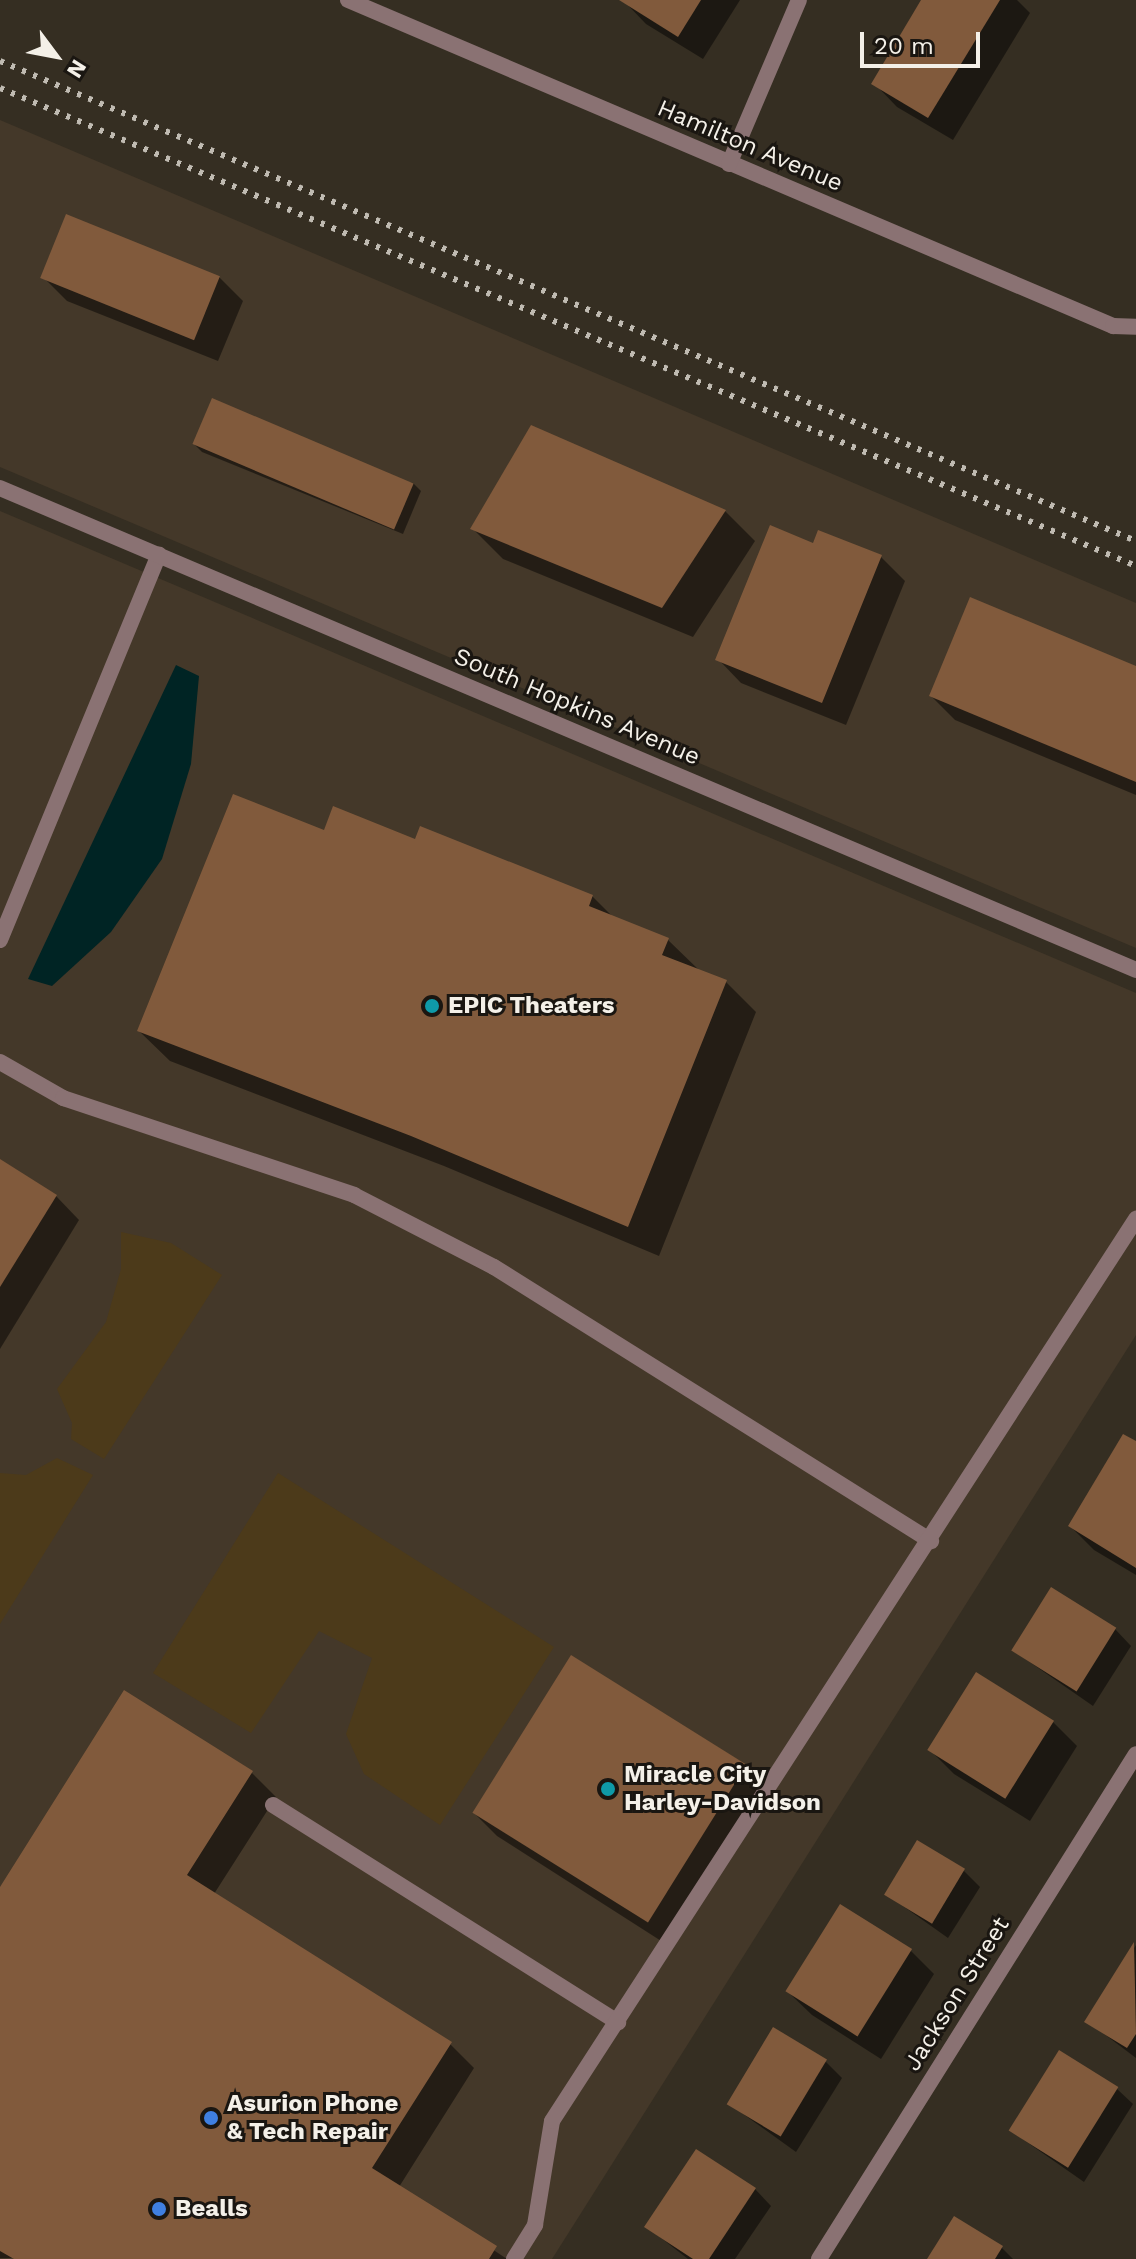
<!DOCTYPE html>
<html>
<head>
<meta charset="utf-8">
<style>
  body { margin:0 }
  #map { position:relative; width:1136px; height:2259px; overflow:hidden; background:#352e22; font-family:"Work Sans",sans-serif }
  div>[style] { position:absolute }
  .commercial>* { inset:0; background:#443829 }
  .green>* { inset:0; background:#4c3a1a }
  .water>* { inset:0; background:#002424 }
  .shadow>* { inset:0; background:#0007 }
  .building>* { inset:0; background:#815a3c; transform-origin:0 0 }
  .service>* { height:16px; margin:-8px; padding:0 8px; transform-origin:8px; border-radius:8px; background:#8a7273 }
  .minor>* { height:16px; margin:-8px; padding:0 8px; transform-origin:8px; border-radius:8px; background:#8a7273 }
  .tertiary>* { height:16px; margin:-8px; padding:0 8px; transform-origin:8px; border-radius:8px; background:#8a7273 }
  .rail>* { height:6px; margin-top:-3px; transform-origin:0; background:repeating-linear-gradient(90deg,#c0bbb2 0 4px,transparent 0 12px) }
  .dots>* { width:22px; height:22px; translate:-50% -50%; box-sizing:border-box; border:4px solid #1a1611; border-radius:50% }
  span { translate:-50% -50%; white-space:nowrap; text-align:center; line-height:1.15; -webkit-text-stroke:6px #1a1611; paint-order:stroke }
  .street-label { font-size:24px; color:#f4f0e8 }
  .poi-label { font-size:24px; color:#f4f0e8; font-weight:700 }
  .left { translate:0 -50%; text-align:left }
  .north { position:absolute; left:16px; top:16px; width:80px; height:80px; -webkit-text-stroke:6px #1a1611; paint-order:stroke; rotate:122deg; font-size:22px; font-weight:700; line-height:32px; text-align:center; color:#f4f0e8 }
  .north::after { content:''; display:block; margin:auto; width:28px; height:36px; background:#f4f0e8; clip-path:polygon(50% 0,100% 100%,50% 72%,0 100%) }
  .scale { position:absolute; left:860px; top:32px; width:120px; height:36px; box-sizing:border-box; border:4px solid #f4f0e8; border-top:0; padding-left:10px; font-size:24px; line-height:28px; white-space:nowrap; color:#f4f0e8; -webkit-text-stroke:6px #1a1611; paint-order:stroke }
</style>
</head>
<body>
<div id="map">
  <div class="commercial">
    <div style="clip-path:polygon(0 120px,1136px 603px,1136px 948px,0 467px)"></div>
    <div style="clip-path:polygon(0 511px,1136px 993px,1136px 1335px,552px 2259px,0 2259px)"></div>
  </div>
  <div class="green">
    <div style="clip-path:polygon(121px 1232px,171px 1243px,222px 1275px,104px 1459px,71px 1439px,72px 1423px,57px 1389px,106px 1322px,121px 1269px)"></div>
    <div style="clip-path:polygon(57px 1458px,93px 1475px,0 1624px,0 1473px,26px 1475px)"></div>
    <div style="clip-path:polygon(278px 1473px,554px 1647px,440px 1825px,364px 1774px,346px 1734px,372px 1658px,319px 1631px,251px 1733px,153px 1673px)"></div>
  </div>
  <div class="water">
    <div style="clip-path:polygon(176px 665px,199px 676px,191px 764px,162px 859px,111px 932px,52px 986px,28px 979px)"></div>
  </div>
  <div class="shadow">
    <div style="clip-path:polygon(623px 0,740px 0,703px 59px,646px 24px)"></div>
    <div style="clip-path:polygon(924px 0,1017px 0,1030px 13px,953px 140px,897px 107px,874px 83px)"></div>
    <div style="clip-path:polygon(43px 277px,219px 277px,243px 301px,218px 361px,67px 301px)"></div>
    <div style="clip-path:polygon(194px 444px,413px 483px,421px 491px,403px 534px,202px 452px)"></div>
    <div style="clip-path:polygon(725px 511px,755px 541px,693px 637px,503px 559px,472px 528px)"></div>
    <div style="clip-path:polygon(814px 545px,881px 557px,905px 581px,846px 725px,741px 683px,718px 659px)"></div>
    <div style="clip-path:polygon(1136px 668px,1136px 795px,955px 720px,931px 696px)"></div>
    <div style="clip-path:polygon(416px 841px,592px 896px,614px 918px,668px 940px,699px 970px,726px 982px,756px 1012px,659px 1256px,444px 1166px,170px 1061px,139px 1031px)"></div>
    <div style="clip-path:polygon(0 1162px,56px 1196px,79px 1220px,0 1349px)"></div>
    <div style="clip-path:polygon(1136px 1444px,1136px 1575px,1094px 1550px,1070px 1526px)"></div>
    <div style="clip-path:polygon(1115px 1629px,1131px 1646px,1093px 1706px,1014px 1651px)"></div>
    <div style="clip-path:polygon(1053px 1722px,1077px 1746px,1030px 1821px,954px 1774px,930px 1750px)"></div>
    <div style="clip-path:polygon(745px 1768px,768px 1791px,669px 1946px,497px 1836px,473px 1812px)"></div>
    <div style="clip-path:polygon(252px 1773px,276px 1797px,214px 1894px,450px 2044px,474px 2068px,399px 2187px,507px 2259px,0 2258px,0 1891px)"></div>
    <div style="clip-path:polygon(964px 1871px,980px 1887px,948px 1938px,886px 1894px)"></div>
    <div style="clip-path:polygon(1136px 1945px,1136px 2058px,1087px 2021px)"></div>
    <div style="clip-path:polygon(910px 1950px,934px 1974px,881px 2059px,812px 2015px,788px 1992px)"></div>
    <div style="clip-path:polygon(826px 2062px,842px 2078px,796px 2152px,728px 2103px)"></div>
    <div style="clip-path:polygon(1116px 2088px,1133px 2104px,1084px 2182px,1011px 2131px)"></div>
    <div style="clip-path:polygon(755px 2189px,771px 2206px,735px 2259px,688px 2259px,647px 2227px)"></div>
    <div style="clip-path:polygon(1002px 2248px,1013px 2259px,930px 2259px)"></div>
  </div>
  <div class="building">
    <div style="clip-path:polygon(619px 0,701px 0,678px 37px)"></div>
    <div style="clip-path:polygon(921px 0,1000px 0,928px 118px,871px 84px)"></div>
    <div style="left:66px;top:214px;width:166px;height:69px;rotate:22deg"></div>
    <div style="left:212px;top:398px;width:219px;height:50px;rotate:23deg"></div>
    <div style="clip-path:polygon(531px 425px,726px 510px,662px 608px,470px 529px)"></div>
    <div style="clip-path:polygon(770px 525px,813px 543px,818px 530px,882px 555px,822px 703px,715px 660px)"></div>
    <div style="clip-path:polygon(970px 597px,1136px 666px,1136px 782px,929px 696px)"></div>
    <div style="clip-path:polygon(233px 794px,324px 830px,333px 806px,415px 839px,420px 826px,593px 895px,589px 906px,669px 938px,662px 955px,727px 980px,628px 1227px,411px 1136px,137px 1031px)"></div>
    <div style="clip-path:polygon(0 1159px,57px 1195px,0 1287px)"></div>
    <div style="clip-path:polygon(1123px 1434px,1136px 1441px,1136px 1568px,1068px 1526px)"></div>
    <div style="left:1051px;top:1587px;width:77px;height:75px;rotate:32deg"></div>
    <div style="left:571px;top:1655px;width:207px;height:186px;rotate:32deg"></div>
    <div style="left:976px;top:1672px;width:92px;height:92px;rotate:32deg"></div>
    <div style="clip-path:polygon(124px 1690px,253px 1771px,187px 1875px,452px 2042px,372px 2168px,497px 2246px,489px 2259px,14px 2259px,0 2251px,0 1887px)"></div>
    <div style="left:917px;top:1840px;width:56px;height:64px;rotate:31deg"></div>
    <div style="left:840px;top:1904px;width:85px;height:103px;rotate:32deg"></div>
    <div style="clip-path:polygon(1134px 1942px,1136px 2034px,1127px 2048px,1084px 2022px)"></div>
    <div style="left:773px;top:2027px;width:63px;height:90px;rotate:31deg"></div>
    <div style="left:1059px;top:2050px;width:70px;height:95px;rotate:32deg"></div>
    <div style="clip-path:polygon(696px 2149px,756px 2188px,709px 2259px,693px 2259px,644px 2227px)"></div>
    <div style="clip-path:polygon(954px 2216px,1003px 2246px,995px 2259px,927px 2259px)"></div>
  </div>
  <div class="service">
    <div style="left:0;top:940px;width:417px;rotate:-67.6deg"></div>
    <div style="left:0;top:1062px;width:73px;rotate:29.7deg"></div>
    <div style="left:63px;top:1098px;width:307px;rotate:18.4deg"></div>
    <div style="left:354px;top:1195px;width:157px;rotate:27.2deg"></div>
    <div style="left:494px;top:1267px;width:516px;rotate:32.09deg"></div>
    <div style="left:273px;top:1805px;width:408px;rotate:32.2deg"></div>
    <div style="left:514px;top:2259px;width:40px;rotate:-58deg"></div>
    <div style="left:535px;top:2225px;width:105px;rotate:-80.7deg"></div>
    <div style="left:552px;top:2121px;width:1075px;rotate:-57.08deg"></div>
  </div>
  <div class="minor">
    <div style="left:348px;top:0;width:832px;rotate:23.08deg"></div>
    <div style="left:1113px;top:326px;width:23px;rotate:2deg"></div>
    <div style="left:729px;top:164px;width:178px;rotate:-66.9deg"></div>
    <div style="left:819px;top:2259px;width:596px;rotate:-57.88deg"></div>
  </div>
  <div class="tertiary">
    <div style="left:0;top:488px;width:1234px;rotate:22.99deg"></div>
  </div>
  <div class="rail">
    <div style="left:0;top:61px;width:1233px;rotate:22.91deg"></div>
    <div style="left:0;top:88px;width:1232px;rotate:22.82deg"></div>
  </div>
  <div class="dots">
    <div style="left:432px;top:1006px;background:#0f9aa8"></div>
    <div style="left:608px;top:1789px;background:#0f9aa8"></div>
    <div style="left:211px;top:2118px;background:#3f7fe0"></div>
    <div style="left:159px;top:2209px;background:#3f7fe0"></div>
  </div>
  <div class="street-label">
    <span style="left:750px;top:146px;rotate:23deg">Hamilton Avenue</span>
    <span style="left:577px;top:707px;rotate:23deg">South Hopkins Avenue</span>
    <span style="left:957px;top:1994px;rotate:-58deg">Jackson Street</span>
  </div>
  <div class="poi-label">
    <span class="left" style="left:448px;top:1006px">EPIC Theaters</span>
    <span class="left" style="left:624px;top:1789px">Miracle City<br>Harley-Davidson</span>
    <span class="left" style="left:227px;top:2118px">Asurion Phone<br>&amp; Tech Repair</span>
    <span class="left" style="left:175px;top:2209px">Bealls</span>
  </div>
  <div class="north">N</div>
  <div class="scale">20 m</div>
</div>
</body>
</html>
